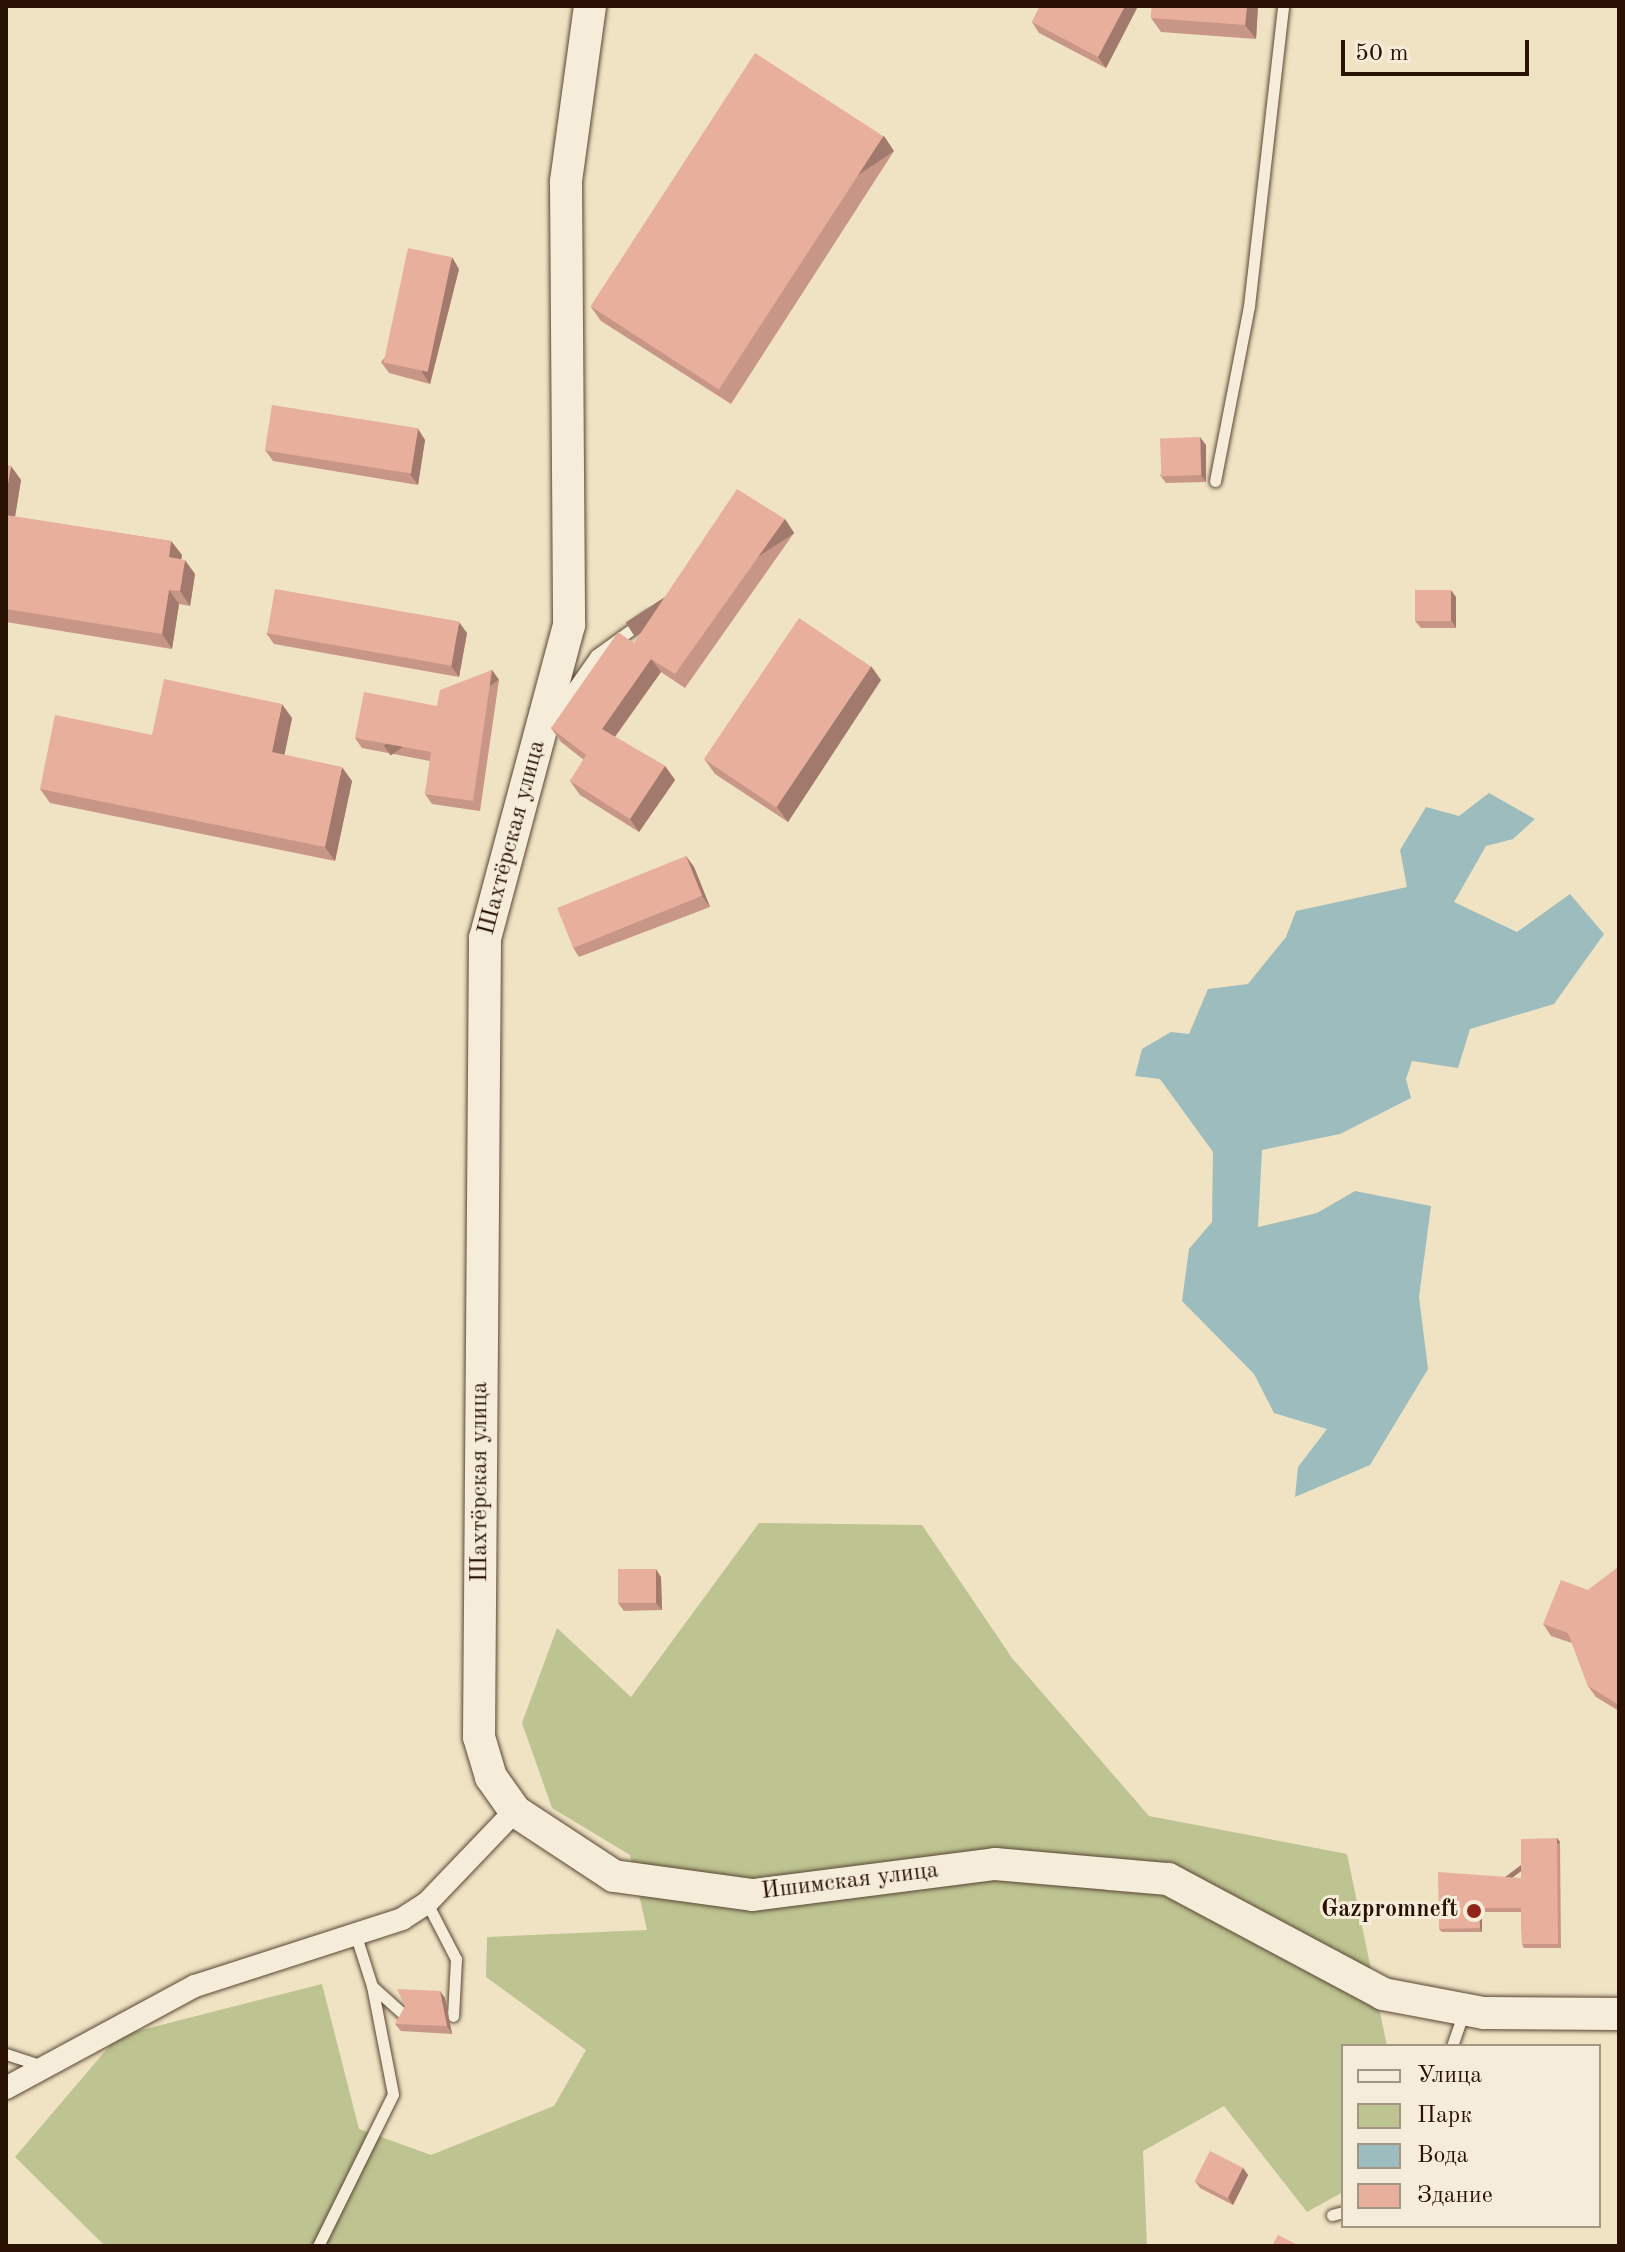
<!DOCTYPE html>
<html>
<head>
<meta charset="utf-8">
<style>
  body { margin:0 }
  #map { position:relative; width:1625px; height:2252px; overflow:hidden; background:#efe3c4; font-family:"Old Standard TT",serif }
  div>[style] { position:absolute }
  .green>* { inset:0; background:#bdc391 }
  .water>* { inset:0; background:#9dbcbd }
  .roads { filter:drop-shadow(0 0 2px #5a4634) drop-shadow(0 0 2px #5a4634) }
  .lane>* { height:11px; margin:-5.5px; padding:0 5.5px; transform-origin:5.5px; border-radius:5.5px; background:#f5edd9 }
  .street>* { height:22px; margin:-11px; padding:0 11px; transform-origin:11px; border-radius:11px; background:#f5edd9 }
  .secondary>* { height:32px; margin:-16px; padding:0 16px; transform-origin:16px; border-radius:16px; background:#f5edd9 }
  .tram>* { height:2px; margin:-1px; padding:0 1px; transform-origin:1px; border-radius:1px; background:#291104 }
  .wall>* { inset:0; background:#c89686 }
  .shaded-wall>* { inset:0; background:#a27a6d; transform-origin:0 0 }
  .building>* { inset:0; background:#e8af9c; transform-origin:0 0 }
  .dots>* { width:22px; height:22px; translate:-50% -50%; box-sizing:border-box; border:4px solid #f5edd9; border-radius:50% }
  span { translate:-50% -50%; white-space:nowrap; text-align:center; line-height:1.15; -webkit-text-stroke:6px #f5edd9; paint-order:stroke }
  .street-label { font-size:24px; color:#291104 }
  .poi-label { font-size:24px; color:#291104; font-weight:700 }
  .right { translate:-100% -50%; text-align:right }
  .frame { position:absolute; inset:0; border:8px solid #291104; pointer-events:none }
  .legend { position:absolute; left:1341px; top:2044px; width:260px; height:184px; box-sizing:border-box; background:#f5edd9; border:2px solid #a39584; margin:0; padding:10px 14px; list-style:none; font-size:24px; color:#291104 }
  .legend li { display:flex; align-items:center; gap:16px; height:40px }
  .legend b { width:40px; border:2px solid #a39584 }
  .scale { position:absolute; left:1341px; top:40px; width:188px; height:36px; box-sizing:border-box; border:4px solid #291104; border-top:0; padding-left:10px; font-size:24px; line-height:28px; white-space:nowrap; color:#291104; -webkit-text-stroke:6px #f5edd9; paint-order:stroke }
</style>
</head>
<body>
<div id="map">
  <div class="green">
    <div style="clip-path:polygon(759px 1523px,922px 1525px,1012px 1658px,1149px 1816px,1347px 1854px,1387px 2046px,1343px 2046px,1343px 2192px,1307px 2212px,1224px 2106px,1143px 2151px,1147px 2246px,105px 2246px,15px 2157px,118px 2036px,322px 1984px,359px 2129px,431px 2155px,554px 2106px,586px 2050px,486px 1977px,487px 1937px,647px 1930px,630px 1855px,552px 1808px,522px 1723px,557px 1628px,631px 1697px)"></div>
  </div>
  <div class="water">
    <div style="clip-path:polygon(1489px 793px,1535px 819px,1513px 839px,1486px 846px,1454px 902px,1517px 932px,1570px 894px,1604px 934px,1554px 1004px,1470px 1029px,1458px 1068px,1412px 1061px,1406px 1079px,1411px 1098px,1340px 1134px,1262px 1150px,1258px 1227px,1317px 1213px,1355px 1191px,1431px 1206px,1419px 1297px,1428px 1369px,1370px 1465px,1295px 1497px,1298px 1467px,1327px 1429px,1274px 1413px,1254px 1374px,1182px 1301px,1189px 1249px,1212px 1222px,1213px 1152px,1160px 1079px,1135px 1076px,1142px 1049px,1171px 1032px,1189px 1034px,1208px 989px,1248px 984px,1286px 937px,1296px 911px,1407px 887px,1400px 850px,1426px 807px,1459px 816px)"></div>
  </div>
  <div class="roads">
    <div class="lane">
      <div style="left:1215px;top:481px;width:178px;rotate:-79deg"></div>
      <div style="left:1249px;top:306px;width:302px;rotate:-83.5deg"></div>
      <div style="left:558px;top:709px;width:66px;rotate:-54.9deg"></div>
      <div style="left:596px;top:655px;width:67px;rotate:-35.8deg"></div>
      <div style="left:427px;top:1903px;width:63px;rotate:62.6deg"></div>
      <div style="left:456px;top:1959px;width:57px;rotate:93deg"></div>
      <div style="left:355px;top:1933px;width:56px;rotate:72.2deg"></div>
      <div style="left:372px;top:1986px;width:40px;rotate:42deg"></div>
      <div style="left:1452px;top:2046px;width:37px;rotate:-71deg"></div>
      <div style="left:6px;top:2054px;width:40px;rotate:18deg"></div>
      <div style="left:1332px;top:2215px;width:11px;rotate:-15deg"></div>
      <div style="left:318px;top:2246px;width:169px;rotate:-63.7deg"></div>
      <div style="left:393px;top:2094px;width:110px;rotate:-101deg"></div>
    </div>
    <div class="street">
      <div style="left:6px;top:2088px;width:215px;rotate:-28.4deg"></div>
      <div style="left:195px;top:1986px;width:218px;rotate:-17.9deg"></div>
      <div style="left:402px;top:1919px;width:30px;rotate:-33deg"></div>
      <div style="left:427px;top:1903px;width:127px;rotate:-46.3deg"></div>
    </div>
    <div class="secondary">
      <div style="left:590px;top:6px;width:178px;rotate:97.8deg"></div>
      <div style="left:566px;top:182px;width:443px;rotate:89.6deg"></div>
      <div style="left:569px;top:625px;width:324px;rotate:105deg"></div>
      <div style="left:485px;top:938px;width:799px;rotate:90.43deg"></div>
      <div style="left:479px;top:1737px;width:42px;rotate:73.3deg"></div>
      <div style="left:491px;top:1777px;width:42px;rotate:54.8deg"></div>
      <div style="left:515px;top:1811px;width:118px;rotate:33.3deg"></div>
      <div style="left:614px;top:1876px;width:140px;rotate:7.8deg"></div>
      <div style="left:753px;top:1895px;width:244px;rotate:-7.3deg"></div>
      <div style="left:995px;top:1864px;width:174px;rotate:5deg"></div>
      <div style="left:1168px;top:1879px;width:244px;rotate:28.1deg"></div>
      <div style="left:1383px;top:1994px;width:103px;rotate:10.7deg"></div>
      <div style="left:1484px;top:2013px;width:135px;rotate:0.4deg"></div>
    </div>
  </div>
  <div class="tram">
    <div style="left:433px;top:6px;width:45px"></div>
  </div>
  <div class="wall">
    <div style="clip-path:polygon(1040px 6px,1138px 6px,1106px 68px,1039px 33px,1032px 22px)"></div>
    <div style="clip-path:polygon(1152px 6px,1258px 6px,1256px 39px,1161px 32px,1151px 18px)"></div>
    <div style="clip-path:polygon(894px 151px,731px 404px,601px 321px,591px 307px)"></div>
    <div style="clip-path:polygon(459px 269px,430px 384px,389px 373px,381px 362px)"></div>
    <div style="clip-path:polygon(418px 429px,425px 440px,418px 485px,273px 461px,265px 450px)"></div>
    <div style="clip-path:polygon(1206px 445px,1206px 482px,1166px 483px,1160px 475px)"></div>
    <div style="clip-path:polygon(6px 465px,21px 480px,15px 517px,171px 541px,182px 555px,181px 559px,195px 574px,190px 606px,179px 604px,172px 649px,6px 622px)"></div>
    <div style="clip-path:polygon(785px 519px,794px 533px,685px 688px,661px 672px,615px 737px,665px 766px,675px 780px,639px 832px,580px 795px,570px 781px,584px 760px,561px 742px,551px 728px,634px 643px)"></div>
    <div style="clip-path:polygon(1456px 597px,1456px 628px,1421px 628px,1415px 621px)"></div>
    <div style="clip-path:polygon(266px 633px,467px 633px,459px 677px,274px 644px)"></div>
    <div style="clip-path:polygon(492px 670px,499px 680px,480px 811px,432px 804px,425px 794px,430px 761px,362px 748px,355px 738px,437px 706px)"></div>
    <div style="clip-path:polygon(881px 680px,788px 822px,715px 774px,705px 760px)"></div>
    <div style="clip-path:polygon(292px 718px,284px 755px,352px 781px,335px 861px,50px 803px,40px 789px,152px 735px)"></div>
    <div style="clip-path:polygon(686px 856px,694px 867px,710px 907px,579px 957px,572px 946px)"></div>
    <div style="clip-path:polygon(1619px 1567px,1619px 1711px,1596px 1697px,1588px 1686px,1572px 1643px,1551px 1636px,1543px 1624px)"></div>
    <div style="clip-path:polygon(661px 1577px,662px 1610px,624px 1611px,618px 1603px)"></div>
    <div style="clip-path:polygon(1557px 1838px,1560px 1842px,1561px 1948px,1524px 1948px,1522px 1944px,1521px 1912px,1482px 1912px,1482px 1932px,1442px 1932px,1439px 1929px,1521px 1878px)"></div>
    <div style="clip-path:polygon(440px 1991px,445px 1998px,452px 2034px,401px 2031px,395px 2024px)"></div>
    <div style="clip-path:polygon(1243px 2168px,1248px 2175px,1233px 2205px,1200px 2188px,1195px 2181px)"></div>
  </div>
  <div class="shaded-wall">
    <div style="clip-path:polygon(1125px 6px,1138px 6px,1106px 68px,1098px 57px)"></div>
    <div style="clip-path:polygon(1247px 6px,1258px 6px,1256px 39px,1245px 25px)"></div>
    <div style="left:884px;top:136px;width:18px;height:302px;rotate:56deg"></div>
    <div style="clip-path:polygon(452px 257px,459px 269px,430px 384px,422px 372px)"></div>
    <div style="clip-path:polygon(418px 429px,425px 440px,418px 485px,410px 474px)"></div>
    <div style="clip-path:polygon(1200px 437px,1206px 445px,1206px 482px,1201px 475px)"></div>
    <div style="clip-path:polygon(11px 466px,21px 480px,13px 529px,6px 519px,6px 496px)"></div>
    <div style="left:785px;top:519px;width:17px;height:190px;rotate:57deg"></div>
    <div style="clip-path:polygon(171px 541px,182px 555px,179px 572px,169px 557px)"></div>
    <div style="clip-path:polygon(185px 560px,195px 574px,190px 606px,180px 591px)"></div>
    <div style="clip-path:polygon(169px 590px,179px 604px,172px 649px,162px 634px)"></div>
    <div style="clip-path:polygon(1451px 590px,1456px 597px,1456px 628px,1451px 620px)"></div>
    <div style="clip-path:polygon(459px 622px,467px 633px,459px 677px,451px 666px)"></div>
    <div style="clip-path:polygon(651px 659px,661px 672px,611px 742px,602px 729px)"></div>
    <div style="clip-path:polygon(871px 666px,881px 680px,788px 822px,777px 807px)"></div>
    <div style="left:492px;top:670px;width:12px;height:132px;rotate:55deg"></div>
    <div style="clip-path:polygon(282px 704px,292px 718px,282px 767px,272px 752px)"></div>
    <div style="clip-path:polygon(665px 766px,675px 780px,639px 832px,630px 819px)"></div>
    <div style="clip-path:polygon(342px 767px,352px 781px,335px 861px,325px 847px)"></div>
    <div style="clip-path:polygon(686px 856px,694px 867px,710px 907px,702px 896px)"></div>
    <div style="clip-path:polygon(656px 1569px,661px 1577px,662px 1610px,656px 1603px)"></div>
    <div style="left:1557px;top:1838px;width:5px;height:106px;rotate:53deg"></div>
    <div style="clip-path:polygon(1479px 1908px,1482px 1912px,1482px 1932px,1480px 1928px)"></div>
    <div style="clip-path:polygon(440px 1991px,445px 1998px,452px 2034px,447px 2026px)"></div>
    <div style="clip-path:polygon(1243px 2168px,1248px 2175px,1233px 2205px,1228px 2197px)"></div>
  </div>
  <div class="building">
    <div style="clip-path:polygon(1040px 6px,1125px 6px,1098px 57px,1032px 22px)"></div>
    <div style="clip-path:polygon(1152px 6px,1247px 6px,1245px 25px,1151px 18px)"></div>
    <div style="left:755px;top:53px;width:153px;height:302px;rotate:33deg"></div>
    <div style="left:408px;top:248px;width:45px;height:117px;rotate:12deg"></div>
    <div style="left:272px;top:405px;width:148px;height:46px;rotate:9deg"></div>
    <div style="left:1200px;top:437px;width:38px;height:40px;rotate:88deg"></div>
    <div style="clip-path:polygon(6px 465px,11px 466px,6px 496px)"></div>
    <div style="clip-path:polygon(737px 489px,785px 519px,675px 674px,651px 659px,602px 729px,665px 766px,630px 819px,570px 781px,586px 755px,551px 728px,618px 632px,634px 643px)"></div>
    <div style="clip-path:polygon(6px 515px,171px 541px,169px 557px,185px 560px,180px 591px,169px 590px,162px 634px,6px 609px)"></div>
    <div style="left:275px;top:589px;width:187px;height:45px;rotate:10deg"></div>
    <div style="left:1415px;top:590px;width:36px;height:31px"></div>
    <div style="left:799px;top:618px;width:87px;height:170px;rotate:34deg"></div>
    <div style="clip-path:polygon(492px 670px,473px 801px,425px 794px,431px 752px,355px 738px,364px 692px,437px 706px,440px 690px)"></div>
    <div style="clip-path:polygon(164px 679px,282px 704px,272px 752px,342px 767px,325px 847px,40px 789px,55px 715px,152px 735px)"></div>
    <div style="left:686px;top:856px;width:43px;height:139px;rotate:68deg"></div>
    <div style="clip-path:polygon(1618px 1567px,1619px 1567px,1619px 1705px,1588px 1686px,1568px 1633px,1543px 1624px,1561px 1580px,1588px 1590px)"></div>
    <div style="left:656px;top:1569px;width:34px;height:38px;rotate:90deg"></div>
    <div style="clip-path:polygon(1557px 1838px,1558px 1944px,1522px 1944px,1521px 1908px,1479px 1908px,1480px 1928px,1439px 1929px,1438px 1872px,1521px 1878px,1521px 1839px)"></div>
    <div style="clip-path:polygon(397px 1989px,440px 1991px,447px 2026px,395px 2024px,405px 2006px)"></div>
    <div style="left:1210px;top:2151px;width:37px;height:34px;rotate:27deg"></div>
    <div style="clip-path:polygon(1278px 2235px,1300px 2246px,1272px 2246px)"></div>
  </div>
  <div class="dots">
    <div style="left:1474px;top:1911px;background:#8f2418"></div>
  </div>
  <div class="street-label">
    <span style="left:513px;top:838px;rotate:-75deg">Шахтёрская улица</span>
    <span style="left:481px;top:1482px;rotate:-90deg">Шахтёрская улица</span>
    <span style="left:850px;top:1882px;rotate:-7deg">Ишимская улица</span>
  </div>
  <div class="poi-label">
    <span class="right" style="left:1458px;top:1911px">Gazpromneft</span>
  </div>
  <div class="frame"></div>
  <ul class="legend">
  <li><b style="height:10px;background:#f5edd9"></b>Улица</li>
  <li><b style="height:22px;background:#bdc391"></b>Парк</li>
  <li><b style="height:22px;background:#9dbcbd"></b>Вода</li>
  <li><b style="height:22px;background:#e8af9c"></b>Здание</li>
  </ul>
  <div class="scale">50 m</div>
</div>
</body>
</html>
